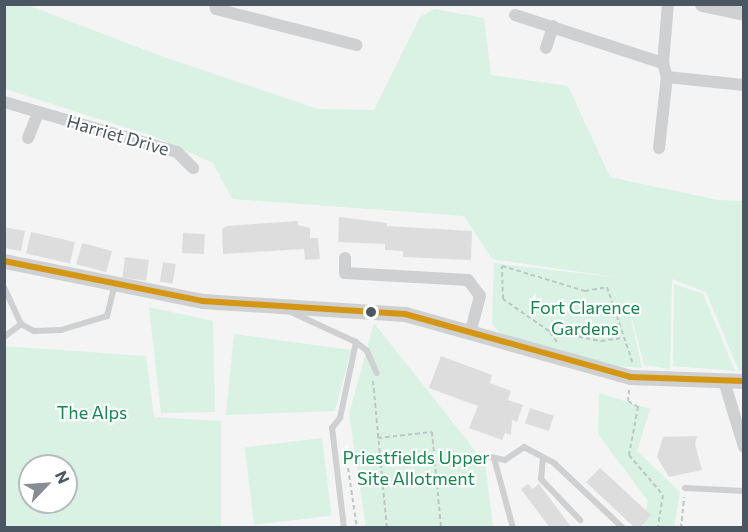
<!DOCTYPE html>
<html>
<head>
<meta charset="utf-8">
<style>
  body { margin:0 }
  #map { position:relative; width:748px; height:532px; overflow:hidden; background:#f4f4f4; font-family:Commissioner,sans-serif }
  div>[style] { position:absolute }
  .green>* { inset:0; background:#d9f2e3; transform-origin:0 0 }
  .building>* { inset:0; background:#ddddde; transform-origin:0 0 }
  .path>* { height:2px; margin-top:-1px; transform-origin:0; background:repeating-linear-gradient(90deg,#bcc7c4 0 4.5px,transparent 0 7.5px) }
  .service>* { height:6px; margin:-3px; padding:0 3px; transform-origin:3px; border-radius:3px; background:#ced0d2 }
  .minor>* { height:12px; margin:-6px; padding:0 6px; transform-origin:6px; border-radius:6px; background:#ced0d2 }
  .tertiary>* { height:15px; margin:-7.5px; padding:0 7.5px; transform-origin:7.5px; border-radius:7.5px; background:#ced0d2 }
  .bus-1>* { height:6px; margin:-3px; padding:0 3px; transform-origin:3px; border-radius:3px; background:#d49613 }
  .dots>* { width:16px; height:16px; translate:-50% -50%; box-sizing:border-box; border:3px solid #fff; border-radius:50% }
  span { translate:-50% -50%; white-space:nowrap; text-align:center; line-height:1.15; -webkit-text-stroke:4.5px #fff; paint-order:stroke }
  .street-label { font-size:18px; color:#4a5661 }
  .park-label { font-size:18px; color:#17864f }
  .frame { position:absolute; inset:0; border:6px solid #4a5661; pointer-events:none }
  .north { position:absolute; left:18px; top:454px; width:60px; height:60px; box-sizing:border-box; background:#fff; border:2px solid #b7bbc0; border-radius:50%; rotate:65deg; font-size:16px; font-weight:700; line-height:24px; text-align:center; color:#4a5661 }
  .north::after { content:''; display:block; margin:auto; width:21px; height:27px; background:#868d94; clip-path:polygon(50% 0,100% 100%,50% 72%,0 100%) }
</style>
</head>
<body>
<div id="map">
  <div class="green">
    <div style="clip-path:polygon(5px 5px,27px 5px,164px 57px,318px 109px,374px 110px,420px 17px,434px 9px,484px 18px,491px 75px,568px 86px,610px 177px,718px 200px,743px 201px,743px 371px,739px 371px,706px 292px,672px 279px,670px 369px,644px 365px,625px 292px,642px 368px,582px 363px,500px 333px,492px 324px,494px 263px,621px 278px,492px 259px,464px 216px,232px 199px,213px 163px,153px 136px,5px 89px)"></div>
    <div style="clip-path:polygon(674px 284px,703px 294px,735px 371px,673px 366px)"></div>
    <div style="clip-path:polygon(149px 307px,213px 321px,215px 412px,161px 413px)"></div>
    <div style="clip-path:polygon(374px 323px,485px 463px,493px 527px,366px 527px,349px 414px)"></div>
    <div style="clip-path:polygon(234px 334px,351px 350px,335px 411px,226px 415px)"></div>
    <div style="clip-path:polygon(evenodd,4px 346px,146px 356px,154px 417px,221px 421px,221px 527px,5px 527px,4px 346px,30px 466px,66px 466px,66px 502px,30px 502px,30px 466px)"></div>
    <div style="clip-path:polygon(599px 393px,650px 409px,637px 451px,680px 492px,674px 527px,642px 527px,648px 501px,598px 434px)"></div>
    <div style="left:322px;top:438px;width:78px;height:78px;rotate:83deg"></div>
  </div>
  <div class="building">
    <div style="clip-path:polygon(339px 217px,387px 223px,387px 226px,472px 231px,471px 260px,403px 257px,403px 251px,385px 250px,385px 244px,338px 242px)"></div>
    <div style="clip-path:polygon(298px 221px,298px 225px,310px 228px,310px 238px,318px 238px,320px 259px,305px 260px,304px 249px,223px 254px,222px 229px,227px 226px)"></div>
    <div style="clip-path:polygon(4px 227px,25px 231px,21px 251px,4px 248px)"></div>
    <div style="left:31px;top:232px;width:45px;height:22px;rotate:13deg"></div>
    <div style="left:183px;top:233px;width:22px;height:20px;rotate:3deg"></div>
    <div style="left:82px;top:243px;width:31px;height:22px;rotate:15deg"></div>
    <div style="left:125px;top:257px;width:24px;height:21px;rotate:7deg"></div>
    <div style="left:163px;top:262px;width:13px;height:20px;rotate:9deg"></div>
    <div style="clip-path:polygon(441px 356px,492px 375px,490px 383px,511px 391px,508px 400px,523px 405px,517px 422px,512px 420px,511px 435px,505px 433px,502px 440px,469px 428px,478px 406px,429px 388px)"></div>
    <div style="left:530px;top:408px;width:25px;height:16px;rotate:18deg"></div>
    <div style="clip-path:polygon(697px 436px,695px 444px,702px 470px,669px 477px,657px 457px,663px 437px)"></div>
    <div style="clip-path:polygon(600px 468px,651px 515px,640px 528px,635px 528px,586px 482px)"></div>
    <div style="clip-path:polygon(528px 484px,532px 489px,539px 484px,572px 528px,550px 528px,521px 489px)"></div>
  </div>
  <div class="path">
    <div style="left:549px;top:331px;width:53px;rotate:10.9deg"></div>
    <div style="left:601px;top:341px;width:21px;rotate:-8deg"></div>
    <div style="left:557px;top:342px;width:14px;rotate:-126deg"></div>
    <div style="left:549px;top:331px;width:56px;rotate:-145.2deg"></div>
    <div style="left:503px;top:299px;width:33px;rotate:-92deg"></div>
    <div style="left:502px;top:266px;width:87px;rotate:16.8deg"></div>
    <div style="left:585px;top:291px;width:22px;rotate:-10deg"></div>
    <div style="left:607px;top:287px;width:81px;rotate:71.3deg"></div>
    <div style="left:373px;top:381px;width:148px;rotate:84.6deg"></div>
    <div style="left:629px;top:390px;width:11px;rotate:95deg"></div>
    <div style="left:628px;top:401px;width:12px;rotate:31deg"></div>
    <div style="left:638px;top:407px;width:49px;rotate:100.6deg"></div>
    <div style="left:629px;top:455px;width:52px;rotate:49.6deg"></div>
    <div style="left:663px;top:495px;width:33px;rotate:99deg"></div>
    <div style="left:378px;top:438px;width:54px;rotate:-6.3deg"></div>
    <div style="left:432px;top:432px;width:96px;rotate:84.6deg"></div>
    <div style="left:348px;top:468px;width:61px;rotate:81.5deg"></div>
    <div style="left:681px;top:528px;width:31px;rotate:-84deg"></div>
  </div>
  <div class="service">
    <div style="left:4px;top:287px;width:41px;rotate:65.3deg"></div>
    <div style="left:21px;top:324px;width:15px;rotate:28deg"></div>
    <div style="left:34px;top:331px;width:27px;rotate:-2deg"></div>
    <div style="left:61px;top:330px;width:48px;rotate:-16.9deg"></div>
    <div style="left:107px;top:316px;width:33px;rotate:-76deg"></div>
    <div style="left:291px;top:312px;width:72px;rotate:24.8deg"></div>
    <div style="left:356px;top:342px;width:14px;rotate:39deg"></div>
    <div style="left:367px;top:351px;width:24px;rotate:66deg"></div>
    <div style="left:4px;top:337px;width:21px;rotate:-37deg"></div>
    <div style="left:487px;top:456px;width:18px;rotate:13deg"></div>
    <div style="left:505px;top:460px;width:23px;rotate:-34deg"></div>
    <div style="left:524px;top:447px;width:34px;rotate:28deg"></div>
    <div style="left:554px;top:463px;width:95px;rotate:43.3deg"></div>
    <div style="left:543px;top:457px;width:22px;rotate:95deg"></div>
    <div style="left:541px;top:479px;width:57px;rotate:46.4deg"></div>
    <div style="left:494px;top:458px;width:73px;rotate:74.8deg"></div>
    <div style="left:685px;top:488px;width:59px;rotate:2.9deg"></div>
    <div style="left:344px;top:528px;width:101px;rotate:-96.8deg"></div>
    <div style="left:332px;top:428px;width:13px;rotate:-51deg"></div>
    <div style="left:340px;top:418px;width:78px;rotate:-78.1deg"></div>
  </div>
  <div class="minor">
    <div style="left:215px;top:4px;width:5px;rotate:79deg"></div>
    <div style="left:216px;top:9px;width:145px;rotate:14.4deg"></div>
    <div style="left:515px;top:15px;width:156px;rotate:18deg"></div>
    <div style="left:546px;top:48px;width:23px;rotate:-72deg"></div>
    <div style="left:667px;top:77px;width:77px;rotate:5.9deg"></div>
    <div style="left:4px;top:102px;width:180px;rotate:16.1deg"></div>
    <div style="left:177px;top:152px;width:23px;rotate:45deg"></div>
    <div style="left:28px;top:138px;width:27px;rotate:-68deg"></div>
    <div style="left:659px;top:148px;width:71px;rotate:-83.6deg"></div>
    <div style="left:667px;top:77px;width:15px;rotate:-106deg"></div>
    <div style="left:663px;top:63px;width:59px;rotate:-85.2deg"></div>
    <div style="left:345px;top:258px;width:15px;rotate:90deg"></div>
    <div style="left:345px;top:273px;width:123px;rotate:3.3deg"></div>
    <div style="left:468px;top:280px;width:20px;rotate:53deg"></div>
    <div style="left:480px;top:296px;width:38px;rotate:105deg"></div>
    <div style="left:724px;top:381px;width:69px;rotate:73.1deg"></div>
  </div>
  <div class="tertiary">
    <div style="left:702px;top:4px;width:43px;rotate:12.1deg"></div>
    <div style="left:4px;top:261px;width:203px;rotate:11.4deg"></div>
    <div style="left:203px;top:301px;width:202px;rotate:3.7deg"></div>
    <div style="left:405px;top:314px;width:234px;rotate:15.6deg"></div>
    <div style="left:630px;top:377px;width:114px;rotate:2deg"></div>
  </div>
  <div class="bus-1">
    <div style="left:4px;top:261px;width:203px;rotate:11.4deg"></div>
    <div style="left:203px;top:301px;width:202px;rotate:3.7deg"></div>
    <div style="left:405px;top:314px;width:234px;rotate:15.6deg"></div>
    <div style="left:630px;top:377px;width:114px;rotate:2deg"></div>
  </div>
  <div class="dots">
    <div style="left:371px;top:312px;background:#4a5661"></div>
  </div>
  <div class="street-label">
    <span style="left:118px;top:135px;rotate:16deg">Harriet Drive</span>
  </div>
  <div class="park-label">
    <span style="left:585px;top:318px">Fort Clarence<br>Gardens</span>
    <span style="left:92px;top:412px">The Alps</span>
    <span style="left:416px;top:468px">Priestfields Upper<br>Site Allotment</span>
  </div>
  <div class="frame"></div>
  <div class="north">N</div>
</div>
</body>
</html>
